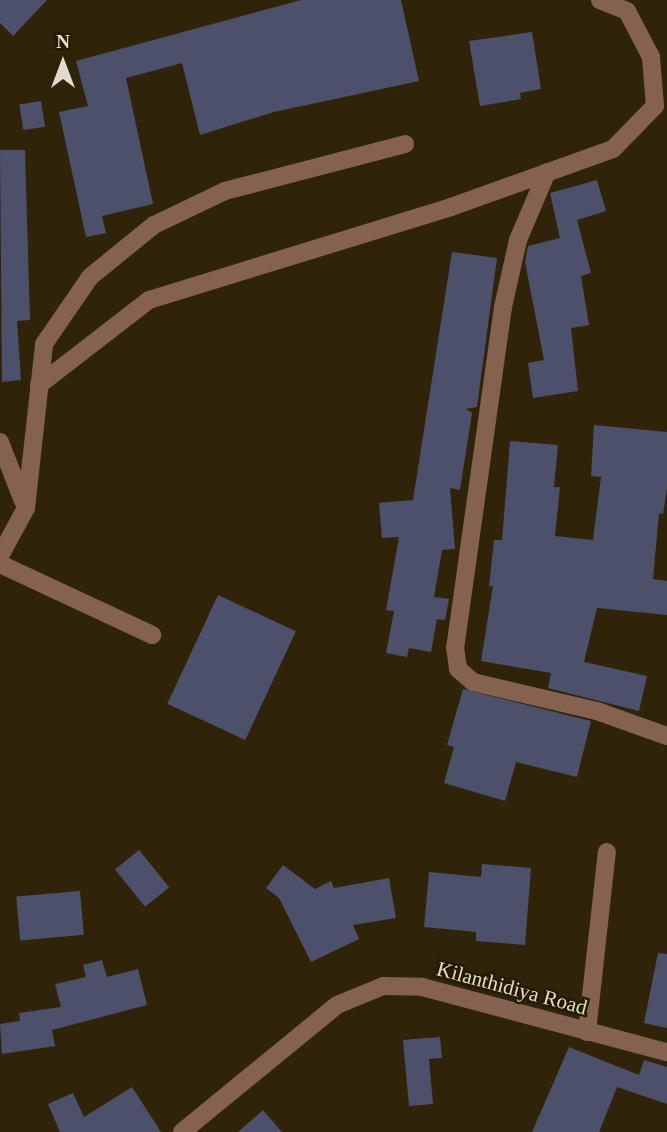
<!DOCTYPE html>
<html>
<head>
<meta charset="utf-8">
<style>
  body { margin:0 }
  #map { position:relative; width:667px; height:1132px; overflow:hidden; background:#2f240a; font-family:"Times New Roman",serif }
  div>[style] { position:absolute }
  .building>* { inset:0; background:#4d506a; transform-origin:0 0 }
  .minor>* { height:18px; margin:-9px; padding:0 9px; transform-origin:9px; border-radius:9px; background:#856150 }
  span { translate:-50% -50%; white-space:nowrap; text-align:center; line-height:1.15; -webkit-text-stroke:5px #251a02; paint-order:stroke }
  .street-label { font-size:21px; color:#e3dccd }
  .north { position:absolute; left:28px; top:28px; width:70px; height:70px; -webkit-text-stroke:5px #251a02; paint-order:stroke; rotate:0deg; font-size:19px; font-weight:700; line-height:28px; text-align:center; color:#e3dccd }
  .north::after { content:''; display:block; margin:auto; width:24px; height:32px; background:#e3dccd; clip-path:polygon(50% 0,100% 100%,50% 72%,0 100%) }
</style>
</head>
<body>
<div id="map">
  <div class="building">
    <div style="clip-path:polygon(0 0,47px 0,13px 36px,0 23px)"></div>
    <div style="clip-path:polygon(301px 0,401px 0,419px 81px,274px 112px,200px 135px,182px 63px,126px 78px,153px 204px,102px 216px,106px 233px,86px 237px,59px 112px,88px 106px,76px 61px)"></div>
    <div style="clip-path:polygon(532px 32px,541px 89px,520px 93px,521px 99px,480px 106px,469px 41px)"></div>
    <div style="left:41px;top:101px;width:26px;height:22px;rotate:81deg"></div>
    <div style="clip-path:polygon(0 150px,25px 150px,30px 320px,17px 321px,21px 380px,2px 382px)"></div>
    <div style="clip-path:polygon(597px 180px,606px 211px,577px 220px,591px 273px,581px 276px,589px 325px,571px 328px,578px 391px,533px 398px,528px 363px,544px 360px,525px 262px,528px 246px,560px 238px,550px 193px)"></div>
    <div style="clip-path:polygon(452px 252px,497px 258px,477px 407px,466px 409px,472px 413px,460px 490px,450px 488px,455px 549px,442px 550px,434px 597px,449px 599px,445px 620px,437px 619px,431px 652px,409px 648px,407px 657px,386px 653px,394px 611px,386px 610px,399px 537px,382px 538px,379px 503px,413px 500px)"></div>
    <div style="clip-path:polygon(594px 425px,667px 432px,667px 488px,663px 514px,659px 513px,653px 579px,667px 581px,667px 615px,597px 608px,584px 662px,647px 676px,639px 711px,548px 688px,551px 673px,481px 661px,493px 586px,489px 586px,494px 540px,502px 540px,510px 441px,558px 445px,554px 487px,560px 487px,555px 536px,593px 540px,601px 477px,591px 476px)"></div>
    <div style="left:218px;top:595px;width:86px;height:120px;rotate:25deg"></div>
    <div style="clip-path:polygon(463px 689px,591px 721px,577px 777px,516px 762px,505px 801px,444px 783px,454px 747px,447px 745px)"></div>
    <div style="left:139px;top:850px;width:48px;height:31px;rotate:51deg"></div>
    <div style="clip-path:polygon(482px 864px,531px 868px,525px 945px,476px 941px,476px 932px,424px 927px,429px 872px,481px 877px)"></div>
    <div style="clip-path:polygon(283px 865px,315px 889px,331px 881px,334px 888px,389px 878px,396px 918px,353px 925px,359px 939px,311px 962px,279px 898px,266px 888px)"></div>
    <div style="left:80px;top:891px;width:44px;height:64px;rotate:85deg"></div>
    <div style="clip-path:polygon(658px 953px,667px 954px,667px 1028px,644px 1023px)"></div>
    <div style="clip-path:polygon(102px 960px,107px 977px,138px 969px,147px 1005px,52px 1030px,55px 1046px,2px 1054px,0 1024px,20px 1021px,19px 1013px,61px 1007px,55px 984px,86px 977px,83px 965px)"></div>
    <div style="clip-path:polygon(440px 1037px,442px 1058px,429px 1059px,433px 1104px,409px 1106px,403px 1040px)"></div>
    <div style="clip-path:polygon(569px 1047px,639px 1075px,644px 1060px,667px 1067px,667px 1104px,617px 1087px,599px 1132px,532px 1132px)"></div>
    <div style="clip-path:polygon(132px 1087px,161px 1132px,60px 1132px,48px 1104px,73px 1093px,84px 1117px)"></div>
    <div style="clip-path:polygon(263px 1110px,282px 1132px,238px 1132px)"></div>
  </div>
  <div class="minor">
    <div style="left:547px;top:172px;width:74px;rotate:113.1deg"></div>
    <div style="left:518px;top:240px;width:69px;rotate:102.6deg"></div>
    <div style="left:503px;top:307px;width:343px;rotate:98deg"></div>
    <div style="left:455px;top:647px;width:22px;rotate:82deg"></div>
    <div style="left:458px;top:669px;width:20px;rotate:41deg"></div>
    <div style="left:473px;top:682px;width:127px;rotate:13.2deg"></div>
    <div style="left:597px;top:711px;width:74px;rotate:19.7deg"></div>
    <div style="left:39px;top:385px;width:139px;rotate:-37.7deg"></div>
    <div style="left:149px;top:300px;width:316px;rotate:-17.1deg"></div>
    <div style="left:451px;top:207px;width:172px;rotate:-19.7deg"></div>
    <div style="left:613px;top:149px;width:60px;rotate:-45.7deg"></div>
    <div style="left:655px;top:106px;width:49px;rotate:-94.7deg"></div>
    <div style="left:651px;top:57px;width:52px;rotate:-117.6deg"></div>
    <div style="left:627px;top:11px;width:29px;rotate:-158deg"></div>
    <div style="left:0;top:442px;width:63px;rotate:68.7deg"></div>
    <div style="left:0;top:556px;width:55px;rotate:-61.6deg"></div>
    <div style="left:26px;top:508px;width:165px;rotate:-83.7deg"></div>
    <div style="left:44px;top:344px;width:81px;rotate:-55.5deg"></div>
    <div style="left:90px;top:277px;width:82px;rotate:-39.1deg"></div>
    <div style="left:154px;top:225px;width:79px;rotate:-25.6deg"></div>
    <div style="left:225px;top:191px;width:186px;rotate:-14.6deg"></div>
    <div style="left:0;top:564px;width:168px;rotate:25deg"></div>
    <div style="left:587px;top:1032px;width:181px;rotate:-83.7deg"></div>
    <div style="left:182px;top:1132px;width:200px;rotate:-39.3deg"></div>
    <div style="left:337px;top:1005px;width:50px;rotate:-22.4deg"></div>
    <div style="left:383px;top:986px;width:39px;rotate:1deg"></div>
    <div style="left:422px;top:987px;width:253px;rotate:14.9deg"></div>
  </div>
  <div class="street-label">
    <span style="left:512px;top:988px;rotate:15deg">Kilanthidiya Road</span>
  </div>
  <div class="north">N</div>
</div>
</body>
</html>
